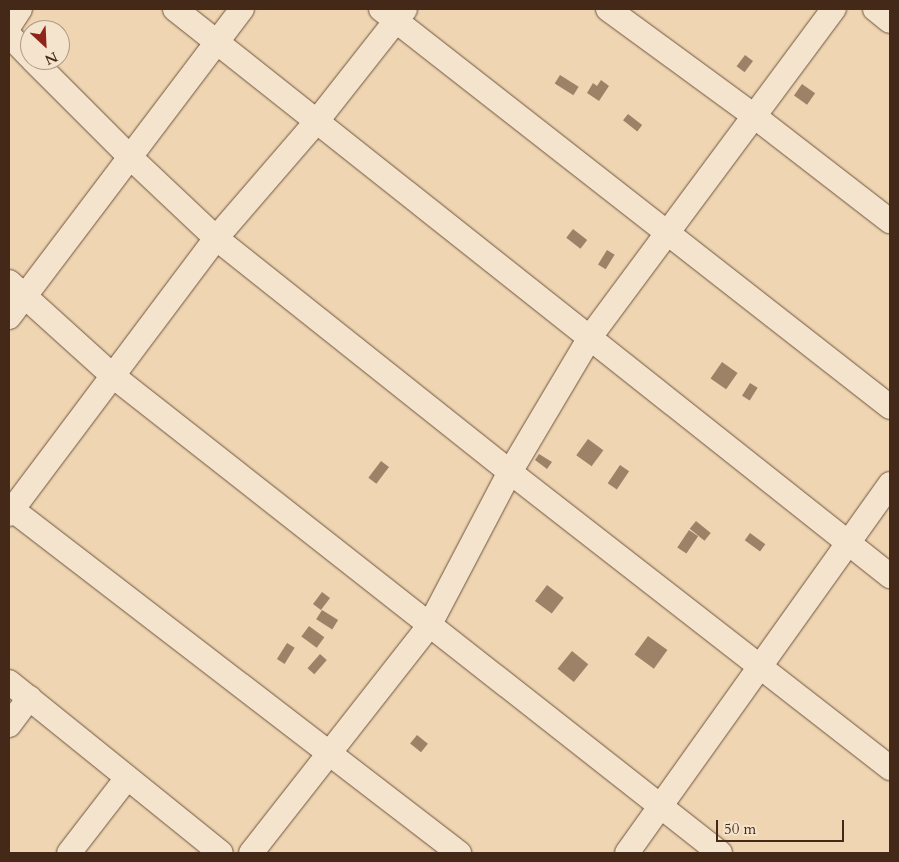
<!DOCTYPE html>
<html>
<head>
<meta charset="utf-8">
<style>
  body { margin:0 }
  #map { position:relative; width:899px; height:862px; overflow:hidden; background:#efd5b2; font-family:Cardo,serif }
  div>[style] { position:absolute }
  .building>* { inset:0; background:#9d8268; transform-origin:0 0 }
  .roads { filter:drop-shadow(0 0 1px #6f543e) drop-shadow(0 0 1px #6f543e) }
  .minor>* { height:24px; margin:-12px; padding:0 12px; transform-origin:12px; border-radius:12px; background:#f5e4cd }
  span { translate:-50% -50%; white-space:nowrap; text-align:center; line-height:1.15; -webkit-text-stroke:4px #f5e4cd; paint-order:stroke }
  .frame { position:absolute; inset:0; border:10px solid #442918; pointer-events:none }
  .north { position:absolute; left:20px; top:20px; width:50px; height:50px; box-sizing:border-box; background:#f5e4cd; border:1px solid #ae9985; border-radius:50%; rotate:155deg; font-size:14px; font-weight:700; line-height:20px; text-align:center; color:#442918 }
  .north::after { content:''; display:block; margin:auto; width:18px; height:22px; background:#8f2418; clip-path:polygon(50% 0,100% 100%,50% 72%,0 100%) }
  .scale { position:absolute; left:716px; top:820px; width:128px; height:22px; box-sizing:border-box; border:2px solid #442918; border-top:0; padding-left:6px; font-size:15px; line-height:18px; white-space:nowrap; color:#442918; -webkit-text-stroke:4px #f5e4cd; paint-order:stroke }
</style>
</head>
<body>
<div id="map">
  <div class="building">
    <div style="left:745px;top:55px;width:10px;height:14px;rotate:37deg"></div>
    <div style="left:560px;top:75px;width:22px;height:10px;rotate:32deg"></div>
    <div style="clip-path:polygon(601px 80px,609px 86px,599px 101px,587px 93px,593px 83px,597px 86px)"></div>
    <div style="left:802px;top:84px;width:16px;height:14px;rotate:35deg"></div>
    <div style="left:628px;top:114px;width:18px;height:8px;rotate:38deg"></div>
    <div style="left:573px;top:229px;width:18px;height:11px;rotate:38deg"></div>
    <div style="left:607px;top:250px;width:9px;height:17px;rotate:32deg"></div>
    <div style="left:722px;top:362px;width:19px;height:20px;rotate:35deg"></div>
    <div style="left:750px;top:383px;width:9px;height:15px;rotate:32deg"></div>
    <div style="left:588px;top:439px;width:19px;height:20px;rotate:36deg"></div>
    <div style="clip-path:polygon(539px 454px,552px 462px,547px 469px,535px 460px)"></div>
    <div style="left:381px;top:461px;width:10px;height:21px;rotate:37deg"></div>
    <div style="left:620px;top:465px;width:11px;height:22px;rotate:34deg"></div>
    <div style="left:696px;top:521px;width:19px;height:10px;rotate:39deg"></div>
    <div style="left:689px;top:530px;width:11px;height:21px;rotate:34deg"></div>
    <div style="left:750px;top:533px;width:19px;height:9px;rotate:36deg"></div>
    <div style="left:547px;top:585px;width:21px;height:20px;rotate:37deg"></div>
    <div style="left:322px;top:592px;width:10px;height:15px;rotate:37deg"></div>
    <div style="left:322px;top:610px;width:19px;height:11px;rotate:32deg"></div>
    <div style="left:309px;top:626px;width:19px;height:13px;rotate:36deg"></div>
    <div style="left:648px;top:636px;width:24px;height:23px;rotate:36deg"></div>
    <div style="left:287px;top:643px;width:9px;height:19px;rotate:32deg"></div>
    <div style="left:572px;top:651px;width:21px;height:23px;rotate:39deg"></div>
    <div style="left:320px;top:654px;width:9px;height:19px;rotate:41deg"></div>
    <div style="left:417px;top:735px;width:14px;height:11px;rotate:39deg"></div>
  </div>
  <div class="roads">
    <div class="minor">
      <div style="left:175px;top:9px;width:913px;rotate:38.41deg"></div>
      <div style="left:381px;top:9px;width:646px;rotate:38.02deg"></div>
      <div style="left:608px;top:9px;width:181px;rotate:36.2deg"></div>
      <div style="left:754px;top:116px;width:172px;rotate:37.7deg"></div>
      <div style="left:875px;top:9px;width:19px;rotate:39deg"></div>
      <div style="left:9px;top:26px;width:20px;rotate:-57deg"></div>
      <div style="left:9px;top:35px;width:30px;rotate:46deg"></div>
      <div style="left:33px;top:60px;width:137px;rotate:45deg"></div>
      <div style="left:130px;top:157px;width:118px;rotate:43.3deg"></div>
      <div style="left:216px;top:238px;width:376px;rotate:38.5deg"></div>
      <div style="left:510px;top:472px;width:482px;rotate:37.9deg"></div>
      <div style="left:9px;top:282px;width:140px;rotate:42.1deg"></div>
      <div style="left:113px;top:376px;width:772px;rotate:38.16deg"></div>
      <div style="left:9px;top:317px;width:386px;rotate:-52.9deg"></div>
      <div style="left:9px;top:507px;width:568px;rotate:37.56deg"></div>
      <div style="left:9px;top:514px;width:345px;rotate:-53.1deg"></div>
      <div style="left:216px;top:238px;width:155px;rotate:-49.2deg"></div>
      <div style="left:317px;top:121px;width:142px;rotate:-51.8deg"></div>
      <div style="left:9px;top:682px;width:272px;rotate:38.9deg"></div>
      <div style="left:9px;top:725px;width:34px;rotate:-53deg"></div>
      <div style="left:69px;top:853px;width:95px;rotate:-52.3deg"></div>
      <div style="left:251px;top:853px;width:288px;rotate:-51.9deg"></div>
      <div style="left:429px;top:626px;width:174px;rotate:-62.3deg"></div>
      <div style="left:510px;top:472px;width:157px;rotate:-59.3deg"></div>
      <div style="left:590px;top:337px;width:409px;rotate:-53.4deg"></div>
      <div style="left:627px;top:853px;width:453px;rotate:-54.5deg"></div>
    </div>
  </div>
  <div class="frame"></div>
  <div class="north">N</div>
  <div class="scale">50 m</div>
</div>
</body>
</html>
